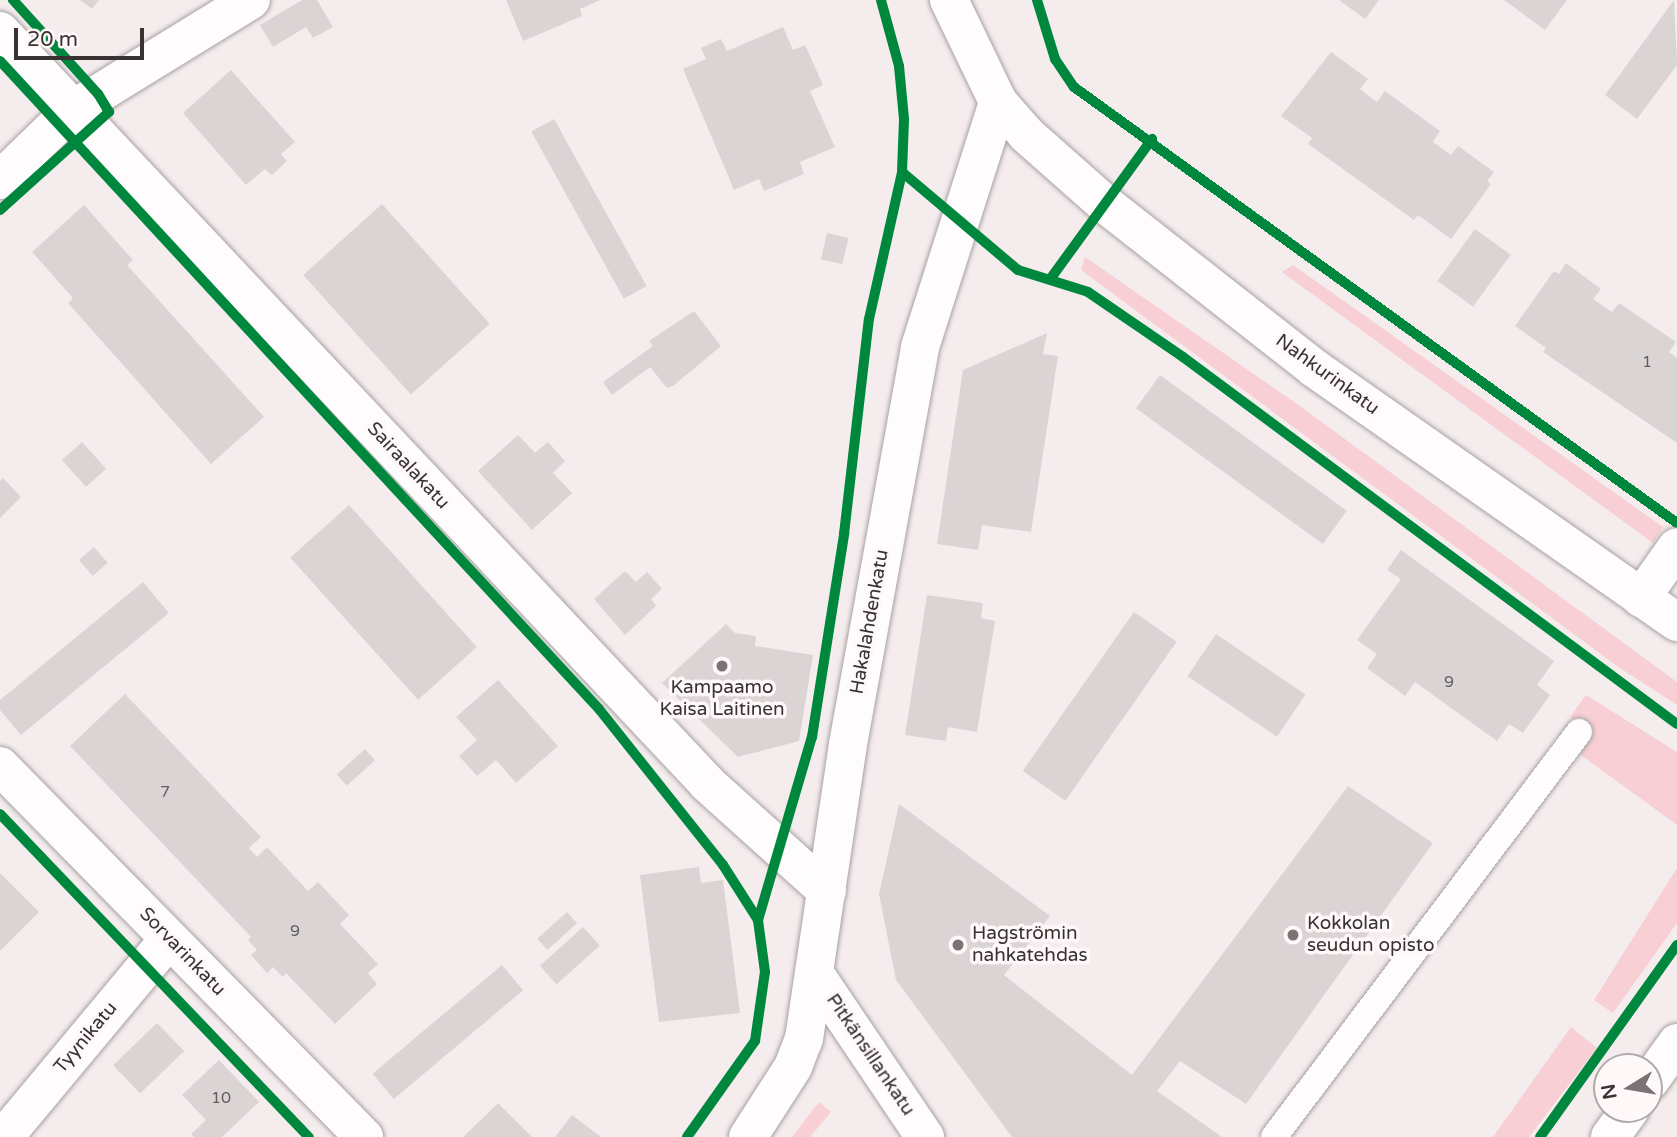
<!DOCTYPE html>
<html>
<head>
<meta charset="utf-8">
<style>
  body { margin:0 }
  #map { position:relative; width:1677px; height:1137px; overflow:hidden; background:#f5eced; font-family:"Varela Round",sans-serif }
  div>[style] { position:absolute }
  .green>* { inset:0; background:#f7cfd4 }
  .building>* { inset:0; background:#dbd4d5; transform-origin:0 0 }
  .roads { filter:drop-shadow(0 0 2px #a7a1a2) drop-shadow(0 0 2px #a7a1a2) }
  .lane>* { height:26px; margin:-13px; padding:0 13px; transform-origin:13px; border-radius:13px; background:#fefcfc }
  .street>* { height:38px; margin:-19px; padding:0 19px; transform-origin:19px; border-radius:19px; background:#fefcfc }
  .secondary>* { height:38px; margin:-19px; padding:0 19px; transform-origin:19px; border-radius:19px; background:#fefcfc }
  .cycleway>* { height:10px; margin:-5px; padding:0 5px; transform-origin:5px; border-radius:5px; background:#00873e }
  .dots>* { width:19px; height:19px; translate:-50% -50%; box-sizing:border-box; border:4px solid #fff8f9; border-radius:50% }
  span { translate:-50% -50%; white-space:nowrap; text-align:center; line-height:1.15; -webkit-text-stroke:7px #fff8f9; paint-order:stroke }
  .number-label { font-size:16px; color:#635d5e }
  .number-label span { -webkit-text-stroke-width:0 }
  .street-label { font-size:19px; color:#383233 }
  .poi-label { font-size:19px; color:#383233 }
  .left { translate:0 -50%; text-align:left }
  .north { position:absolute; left:1593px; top:1053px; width:70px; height:70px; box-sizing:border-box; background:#fff8f9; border:2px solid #afa9aa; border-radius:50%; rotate:259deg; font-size:19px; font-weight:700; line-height:28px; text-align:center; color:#383233 }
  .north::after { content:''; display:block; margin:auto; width:24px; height:32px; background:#7a7374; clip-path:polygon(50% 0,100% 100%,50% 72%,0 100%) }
  .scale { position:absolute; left:14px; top:28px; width:130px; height:32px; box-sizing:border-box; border:4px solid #383233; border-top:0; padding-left:9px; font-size:21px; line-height:24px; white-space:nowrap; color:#383233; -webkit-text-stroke:5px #fff8f9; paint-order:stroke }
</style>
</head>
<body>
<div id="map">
  <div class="green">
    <div style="clip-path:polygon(1085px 257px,1297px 404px,1677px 682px,1677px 705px,1617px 666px,1081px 270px)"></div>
    <div style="clip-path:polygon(1293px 265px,1663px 527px,1653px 543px,1282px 272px)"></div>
    <div style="clip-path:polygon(1586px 695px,1677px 752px,1677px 825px,1577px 752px,1591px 730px,1570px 717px)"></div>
    <div style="clip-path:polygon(1677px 868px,1677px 923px,1613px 1013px,1594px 1000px)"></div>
    <div style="clip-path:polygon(1571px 1027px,1597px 1048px,1529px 1137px,1493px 1137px)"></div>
    <div style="clip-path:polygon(819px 1102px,831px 1112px,810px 1137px,792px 1137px)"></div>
  </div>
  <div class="building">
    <div style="clip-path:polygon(80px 0,99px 0,92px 9px)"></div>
    <div style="clip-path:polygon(302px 0,317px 0,333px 27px,313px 38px,306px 27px,273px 47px,260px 25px)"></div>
    <div style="clip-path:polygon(506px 0,600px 0,580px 9px,582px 16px,523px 41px)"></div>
    <div style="clip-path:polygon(1339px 0,1379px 0,1365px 19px)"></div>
    <div style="clip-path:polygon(1504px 0,1567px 0,1545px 30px)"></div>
    <div style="clip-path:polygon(1674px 0,1677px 65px,1637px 119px,1605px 95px)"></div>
    <div style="clip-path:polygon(783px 27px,793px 50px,805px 45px,823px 85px,810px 91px,835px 147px,800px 162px,804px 174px,764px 191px,759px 179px,734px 190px,683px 69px,706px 59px,701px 48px,721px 39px,727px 51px)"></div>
    <div style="clip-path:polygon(1331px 52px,1368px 79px,1360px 89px,1377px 102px,1385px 91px,1440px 131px,1433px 142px,1451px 155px,1458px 146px,1494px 172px,1487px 181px,1491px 184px,1451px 239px,1418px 215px,1414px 220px,1308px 144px,1312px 138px,1281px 116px)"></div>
    <div style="clip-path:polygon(231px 70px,295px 142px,281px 154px,287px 161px,272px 175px,265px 169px,246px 185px,183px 113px)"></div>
    <div style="left:554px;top:119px;width:191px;height:26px;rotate:61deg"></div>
    <div style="left:382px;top:204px;width:161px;height:106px;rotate:48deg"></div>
    <div style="clip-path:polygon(84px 205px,133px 260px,127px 265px,264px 417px,211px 464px,68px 303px,73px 298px,32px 252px)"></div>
    <div style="left:1475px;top:229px;width:44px;height:64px;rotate:36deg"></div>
    <div style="left:827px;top:233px;width:22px;height:27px;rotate:13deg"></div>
    <div style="clip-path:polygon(1566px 263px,1601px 289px,1593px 299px,1612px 312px,1619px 303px,1676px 342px,1669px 352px,1677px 358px,1677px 443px,1543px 352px,1546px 348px,1515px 326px,1554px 271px,1559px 274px)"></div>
    <div style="clip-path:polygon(694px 311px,721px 346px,673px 386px,667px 388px,650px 367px,612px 395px,603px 382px,653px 346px,649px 341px)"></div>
    <div style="clip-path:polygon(1047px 333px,1043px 354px,1058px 356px,1031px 532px,982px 525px,978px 550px,937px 544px,963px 370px)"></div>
    <div style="left:1160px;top:375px;width:231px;height:41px;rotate:36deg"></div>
    <div style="clip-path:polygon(518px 435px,535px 453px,548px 442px,565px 461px,553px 473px,572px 493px,532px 530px,478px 471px)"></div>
    <div style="left:82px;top:442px;width:36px;height:27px;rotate:48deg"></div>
    <div style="clip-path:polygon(3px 478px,21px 497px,0 518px,0 481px)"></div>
    <div style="left:349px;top:505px;width:191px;height:79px;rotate:48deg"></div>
    <div style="left:94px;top:547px;width:21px;height:20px;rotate:49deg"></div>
    <div style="clip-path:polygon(1401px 550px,1554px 661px,1537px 685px,1550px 695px,1523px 733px,1509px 724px,1497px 741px,1415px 682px,1405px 696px,1367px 668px,1377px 654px,1357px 640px,1401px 579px,1387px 570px)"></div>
    <div style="clip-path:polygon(625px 571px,636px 582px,647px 572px,662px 589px,651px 599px,656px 606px,625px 635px,594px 599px)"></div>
    <div style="clip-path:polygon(143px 582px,169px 613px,21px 735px,0 710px,0 700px)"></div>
    <div style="clip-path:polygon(927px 595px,983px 603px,981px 618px,995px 621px,977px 732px,948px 727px,946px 741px,905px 735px)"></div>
    <div style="left:1134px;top:612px;width:52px;height:194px;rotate:35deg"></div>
    <div style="clip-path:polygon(726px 624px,735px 633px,756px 636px,755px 646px,813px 655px,799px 741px,738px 757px,662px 683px)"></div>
    <div style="left:1216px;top:634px;width:108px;height:51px;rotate:34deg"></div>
    <div style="clip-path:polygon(498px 680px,558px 746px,516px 783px,496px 760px,477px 776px,459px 756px,477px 740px,456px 717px)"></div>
    <div style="clip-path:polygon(125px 694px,261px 837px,249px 848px,257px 857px,267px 847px,308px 891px,318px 882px,349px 915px,340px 924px,378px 964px,368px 973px,377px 984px,335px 1024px,286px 973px,283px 977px,273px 967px,267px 973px,251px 955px,257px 950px,248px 940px,251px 937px,70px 746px)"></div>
    <div style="left:365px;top:749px;width:15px;height:38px;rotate:48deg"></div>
    <div style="clip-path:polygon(1348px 786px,1433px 843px,1246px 1104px,1180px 1061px,1157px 1091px,1222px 1137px,1012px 1137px,896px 980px,879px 894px,899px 804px,1050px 916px,1004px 975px,1132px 1075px)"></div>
    <div style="clip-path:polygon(699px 867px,701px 883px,723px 880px,740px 1013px,659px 1022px,640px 875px)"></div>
    <div style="clip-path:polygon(0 873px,39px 912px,0 951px)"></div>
    <div style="left:567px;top:912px;width:15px;height:40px;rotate:48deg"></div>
    <div style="left:583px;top:927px;width:25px;height:58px;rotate:48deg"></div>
    <div style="left:502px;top:965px;width:33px;height:169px;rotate:50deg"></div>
    <div style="left:157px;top:1023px;width:39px;height:61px;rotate:46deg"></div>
    <div style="clip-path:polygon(219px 1060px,259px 1102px,222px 1137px,194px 1137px,191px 1134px,206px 1120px,182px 1095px)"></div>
    <div style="clip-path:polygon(498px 1103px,532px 1137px,463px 1137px,486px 1115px)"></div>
    <div style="clip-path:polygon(572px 1115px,601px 1137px,555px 1137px)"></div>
  </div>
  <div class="roads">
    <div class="lane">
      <div style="left:1274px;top:1137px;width:507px;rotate:-53.02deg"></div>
    </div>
    <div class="street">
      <div style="left:0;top:31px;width:1034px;rotate:46.76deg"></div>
      <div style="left:708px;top:784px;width:160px;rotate:42deg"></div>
      <div style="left:0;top:180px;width:100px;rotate:-44.2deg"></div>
      <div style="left:72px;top:110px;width:210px;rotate:-31.6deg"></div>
      <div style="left:1641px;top:598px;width:62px;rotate:-54.8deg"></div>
      <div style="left:0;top:766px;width:520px;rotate:45.55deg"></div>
      <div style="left:1649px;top:1082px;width:48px;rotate:-54.3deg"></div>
      <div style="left:4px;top:1137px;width:258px;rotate:-50.2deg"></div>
      <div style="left:1610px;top:1137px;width:34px;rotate:-54deg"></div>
    </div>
    <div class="secondary">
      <div style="left:949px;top:0;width:113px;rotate:64.3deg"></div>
      <div style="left:998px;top:102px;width:44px;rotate:48.7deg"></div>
      <div style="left:1027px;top:135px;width:104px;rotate:41.5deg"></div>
      <div style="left:1105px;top:204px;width:266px;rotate:38.1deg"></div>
      <div style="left:1314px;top:368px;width:443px;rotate:35deg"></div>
      <div style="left:815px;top:974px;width:197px;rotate:56deg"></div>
      <div style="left:748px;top:1137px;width:83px;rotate:-57.3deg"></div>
      <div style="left:793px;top:1067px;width:30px;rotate:-69deg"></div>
      <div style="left:804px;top:1039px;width:298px;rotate:-81.5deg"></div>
      <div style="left:848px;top:744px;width:403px;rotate:-79.7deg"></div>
      <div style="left:920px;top:347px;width:257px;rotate:-72.3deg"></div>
    </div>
  </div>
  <div class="cycleway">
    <div style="left:1037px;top:0;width:62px;rotate:73deg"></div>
    <div style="left:1055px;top:59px;width:34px;rotate:56deg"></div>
    <div style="left:1074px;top:87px;width:744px;rotate:35.87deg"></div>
    <div style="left:0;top:61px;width:882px;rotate:47.25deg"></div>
    <div style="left:599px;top:709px;width:199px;rotate:51.5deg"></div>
    <div style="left:723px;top:865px;width:65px;rotate:57.5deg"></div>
    <div style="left:902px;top:172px;width:152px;rotate:40.2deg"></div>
    <div style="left:1018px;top:270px;width:73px;rotate:17.4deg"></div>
    <div style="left:1088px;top:292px;width:115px;rotate:34.4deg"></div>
    <div style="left:1183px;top:357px;width:615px;rotate:36.61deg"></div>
    <div style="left:0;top:210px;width:147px;rotate:-42deg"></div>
    <div style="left:109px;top:112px;width:21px;rotate:-121deg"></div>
    <div style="left:98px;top:94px;width:127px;rotate:-132.1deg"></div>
    <div style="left:1051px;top:278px;width:172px;rotate:-54deg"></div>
    <div style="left:0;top:814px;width:447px;rotate:46.3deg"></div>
    <div style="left:687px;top:1137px;width:118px;rotate:-54.7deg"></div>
    <div style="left:755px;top:1041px;width:70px;rotate:-81.8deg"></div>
    <div style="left:765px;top:972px;width:52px;rotate:-97.7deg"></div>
    <div style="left:758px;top:920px;width:191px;rotate:-73.6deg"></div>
    <div style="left:812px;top:737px;width:206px;rotate:-81deg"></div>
    <div style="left:844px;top:534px;width:216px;rotate:-83.4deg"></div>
    <div style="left:869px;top:319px;width:151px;rotate:-77.3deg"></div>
    <div style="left:902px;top:172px;width:53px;rotate:-87.8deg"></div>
    <div style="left:904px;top:119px;width:53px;rotate:-95.4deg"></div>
    <div style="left:899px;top:66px;width:68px;rotate:-105.3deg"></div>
    <div style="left:1540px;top:1137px;width:236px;rotate:-54.5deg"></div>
  </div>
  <div class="dots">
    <div style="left:722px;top:666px;background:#7a7374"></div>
    <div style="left:1293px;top:935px;background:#7a7374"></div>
    <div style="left:958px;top:945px;background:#7a7374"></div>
  </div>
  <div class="number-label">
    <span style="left:1647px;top:362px">1</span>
    <span style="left:1449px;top:682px">9</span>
    <span style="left:165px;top:792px">7</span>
    <span style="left:295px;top:931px">9</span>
    <span style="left:221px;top:1098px">10</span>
  </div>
  <div class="street-label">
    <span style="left:1327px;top:375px;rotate:36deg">Nahkurinkatu</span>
    <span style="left:408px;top:466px;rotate:47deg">Sairaalakatu</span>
    <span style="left:870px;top:622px;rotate:-80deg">Hakalahdenkatu</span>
    <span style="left:182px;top:952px;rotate:46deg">Sorvarinkatu</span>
    <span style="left:86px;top:1038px;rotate:-50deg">Tyynikatu</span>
    <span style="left:870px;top:1055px;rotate:56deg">Pitkänsillankatu</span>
  </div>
  <div class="poi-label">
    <span style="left:722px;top:699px">Kampaamo<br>Kaisa Laitinen</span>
    <span class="left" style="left:1307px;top:935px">Kokkolan<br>seudun opisto</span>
    <span class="left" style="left:972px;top:945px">Hagströmin<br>nahkatehdas</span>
  </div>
  <div class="north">N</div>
  <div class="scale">20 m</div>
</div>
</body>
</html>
